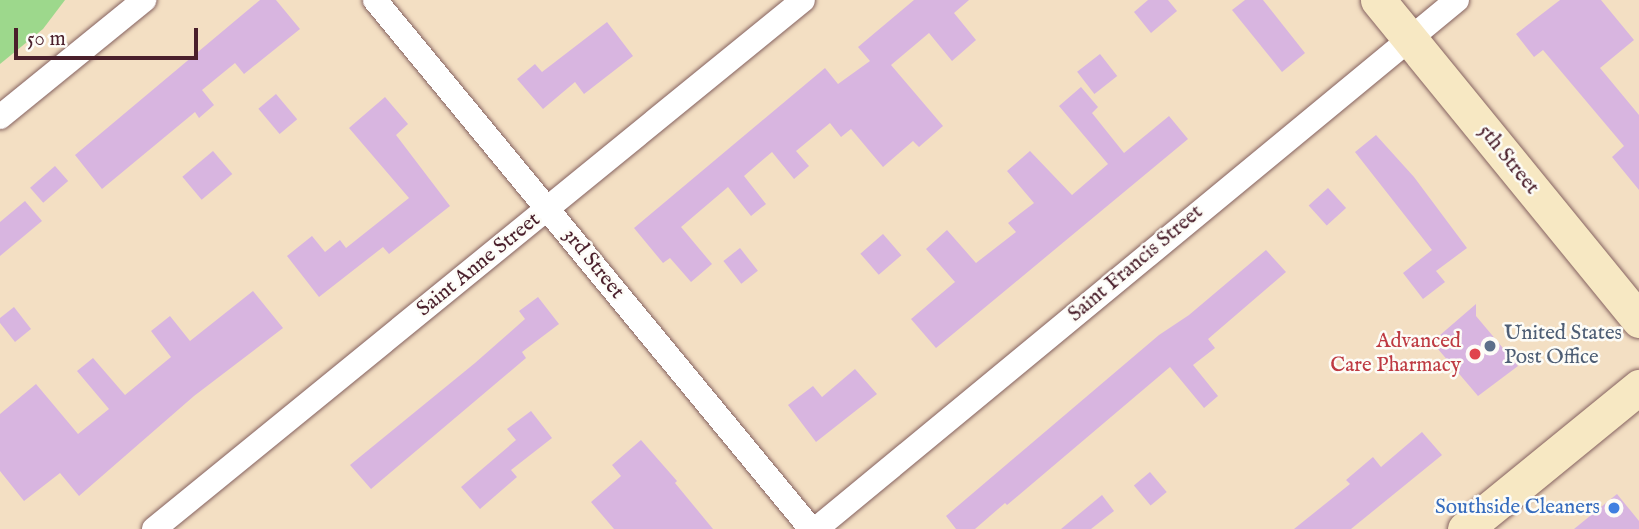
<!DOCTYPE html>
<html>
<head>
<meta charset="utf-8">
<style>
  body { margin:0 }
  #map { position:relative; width:1639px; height:529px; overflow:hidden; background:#f3dfc3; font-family:"IM FELL English",serif }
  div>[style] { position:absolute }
  .green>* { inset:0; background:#9dd88c }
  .building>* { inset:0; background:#d8b5e0; transform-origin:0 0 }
  .roads { filter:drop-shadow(0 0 2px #856260) drop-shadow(0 0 2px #856260) }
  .street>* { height:24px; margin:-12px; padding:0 12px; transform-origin:12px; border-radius:12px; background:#fff }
  .secondary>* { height:35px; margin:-17.5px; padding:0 17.5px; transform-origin:17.5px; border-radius:17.5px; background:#f7e8c3 }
  .dots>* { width:19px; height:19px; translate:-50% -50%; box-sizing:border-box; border:4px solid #fdfcf7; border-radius:50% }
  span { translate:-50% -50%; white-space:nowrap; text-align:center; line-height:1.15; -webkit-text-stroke:5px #fdfcf7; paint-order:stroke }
  .street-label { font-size:21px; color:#4a1f2b }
  .service-label { font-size:21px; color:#4e5e75 }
  .left { translate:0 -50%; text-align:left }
  .health-label { font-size:21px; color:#be3a42 }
  .right { translate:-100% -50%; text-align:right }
  .shop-label { font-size:21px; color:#366cbe }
  .scale { position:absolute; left:14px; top:28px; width:184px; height:32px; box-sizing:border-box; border:4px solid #4a1f2b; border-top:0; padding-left:9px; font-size:21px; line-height:24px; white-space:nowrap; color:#4a1f2b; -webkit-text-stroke:5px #fdfcf7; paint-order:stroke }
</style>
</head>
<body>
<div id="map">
  <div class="green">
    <div style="clip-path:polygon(0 0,65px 0,43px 29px,0 64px)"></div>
  </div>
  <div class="building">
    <div style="clip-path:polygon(260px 0,276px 0,300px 29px,244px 74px,235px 63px,202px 90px,214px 105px,199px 118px,195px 112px,102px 189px,75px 155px)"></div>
    <div style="clip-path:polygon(914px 0,969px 0,954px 13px,976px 40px,952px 61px,929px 33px,891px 65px,943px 126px,919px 147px,913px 141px,883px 167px,851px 129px,841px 137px,830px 123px,796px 151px,809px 166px,794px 179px,772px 152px,744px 176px,766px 204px,751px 216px,728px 187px,681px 227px,712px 264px,691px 282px,670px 258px,663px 263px,634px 228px,825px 68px,838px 84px,870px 61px,858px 47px)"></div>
    <div style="clip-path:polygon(1148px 0,1168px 0,1177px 11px,1151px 33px,1134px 12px)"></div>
    <div style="clip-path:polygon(1245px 0,1263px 0,1305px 53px,1282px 72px,1232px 10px)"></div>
    <div style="clip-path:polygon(1560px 0,1601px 0,1634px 40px,1600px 68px,1639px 115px,1639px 190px,1612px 157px,1624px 146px,1543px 50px,1534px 57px,1516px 34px)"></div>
    <div style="clip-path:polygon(607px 22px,633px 56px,584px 94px,575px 82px,543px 109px,517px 79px,535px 64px,542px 72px)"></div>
    <div style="left:1100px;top:54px;width:28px;height:29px;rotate:52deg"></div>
    <div style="clip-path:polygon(1081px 87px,1098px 107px,1092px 113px,1124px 153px,1169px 116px,1188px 139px,936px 348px,911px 319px,955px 282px,926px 249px,947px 230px,976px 263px,1016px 232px,1008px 223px,1034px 203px,1007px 171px,1030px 151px,1072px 195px,1108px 164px,1059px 106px)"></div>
    <div style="left:276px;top:94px;width:33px;height:23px;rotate:50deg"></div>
    <div style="clip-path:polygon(385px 97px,408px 124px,396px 135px,450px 206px,389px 254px,383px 247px,319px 297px,287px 256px,312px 236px,325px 252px,340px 240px,346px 248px,409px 198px,349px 128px)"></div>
    <div style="clip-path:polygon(1376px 135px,1414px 177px,1467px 248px,1436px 271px,1445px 282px,1423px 299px,1403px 273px,1432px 250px,1355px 152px)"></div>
    <div style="left:213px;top:151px;width:30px;height:40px;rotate:50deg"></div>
    <div style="left:55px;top:166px;width:20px;height:33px;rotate:49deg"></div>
    <div style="left:1328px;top:188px;width:27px;height:26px;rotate:48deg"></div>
    <div style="clip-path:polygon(25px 201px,42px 221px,0 256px,0 222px)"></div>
    <div style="left:883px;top:234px;width:28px;height:30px;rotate:49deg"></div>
    <div style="left:740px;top:248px;width:29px;height:21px;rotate:52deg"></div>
    <div style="clip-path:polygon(1266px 250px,1286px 272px,1208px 339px,1215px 348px,1193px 365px,1218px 396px,1204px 408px,1170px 367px,1007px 505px,1005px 503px,975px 529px,956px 529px,946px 516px,1159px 335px,1189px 315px)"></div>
    <div style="clip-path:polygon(253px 291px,283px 328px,194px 396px,79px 496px,60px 473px,24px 501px,0 471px,0 414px,36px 384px,78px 434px,109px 409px,77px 371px,93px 358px,125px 395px,171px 357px,151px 331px,170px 316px,190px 341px)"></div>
    <div style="clip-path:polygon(538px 297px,559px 324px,522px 352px,526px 358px,371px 489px,350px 465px,475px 363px,525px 319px,519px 311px)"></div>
    <div style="clip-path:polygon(1476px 304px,1476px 316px,1518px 366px,1478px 396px,1432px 342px)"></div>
    <div style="clip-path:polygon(14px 307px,31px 329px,15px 342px,0 323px,0 318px)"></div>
    <div style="clip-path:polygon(855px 369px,877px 394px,816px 442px,788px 405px,813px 386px,822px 397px)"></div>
    <div style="clip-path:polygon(531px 411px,552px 438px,511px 470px,517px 477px,480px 509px,461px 487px,516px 440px,507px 429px)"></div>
    <div style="clip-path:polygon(1422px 432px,1442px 455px,1351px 529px,1294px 529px,1350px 484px,1346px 480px,1373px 457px,1381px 467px)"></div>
    <div style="clip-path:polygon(641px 440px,677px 481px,675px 483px,713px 529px,614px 529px,591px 502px,621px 476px,612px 465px)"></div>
    <div style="left:1150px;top:472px;width:26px;height:21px;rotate:50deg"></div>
    <div style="clip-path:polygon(1617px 494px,1639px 521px,1639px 529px,1574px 529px)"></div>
    <div style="clip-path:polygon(1102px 495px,1114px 511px,1091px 529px,1061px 529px)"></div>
  </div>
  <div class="roads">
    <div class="street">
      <div style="left:375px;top:0;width:686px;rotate:50.5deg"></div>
      <div style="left:0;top:117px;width:186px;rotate:-39.1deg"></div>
      <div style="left:154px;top:529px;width:837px;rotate:-39.18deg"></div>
      <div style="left:816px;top:529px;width:831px;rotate:-39.53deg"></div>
    </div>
    <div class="secondary">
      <div style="left:1378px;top:0;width:413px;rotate:50.8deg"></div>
      <div style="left:1465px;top:529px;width:225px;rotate:-39.2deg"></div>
    </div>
  </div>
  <div class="dots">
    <div style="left:1490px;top:346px;background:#5c6f8a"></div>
    <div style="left:1475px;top:354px;background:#e0444e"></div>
    <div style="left:1614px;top:508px;background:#3f7fe0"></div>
  </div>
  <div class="street-label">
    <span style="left:1508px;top:160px;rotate:51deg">5th Street</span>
    <span style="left:593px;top:264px;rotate:51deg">3rd Street</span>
    <span style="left:1136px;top:264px;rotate:-40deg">Saint Francis Street</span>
    <span style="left:479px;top:265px;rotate:-39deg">Saint Anne Street</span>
  </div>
  <div class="service-label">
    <span class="left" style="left:1504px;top:346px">United States<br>Post Office</span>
  </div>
  <div class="health-label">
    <span class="right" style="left:1461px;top:354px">Advanced<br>Care Pharmacy</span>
  </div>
  <div class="shop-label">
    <span class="right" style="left:1600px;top:508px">Southside Cleaners</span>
  </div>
  <div class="scale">50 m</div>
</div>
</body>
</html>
